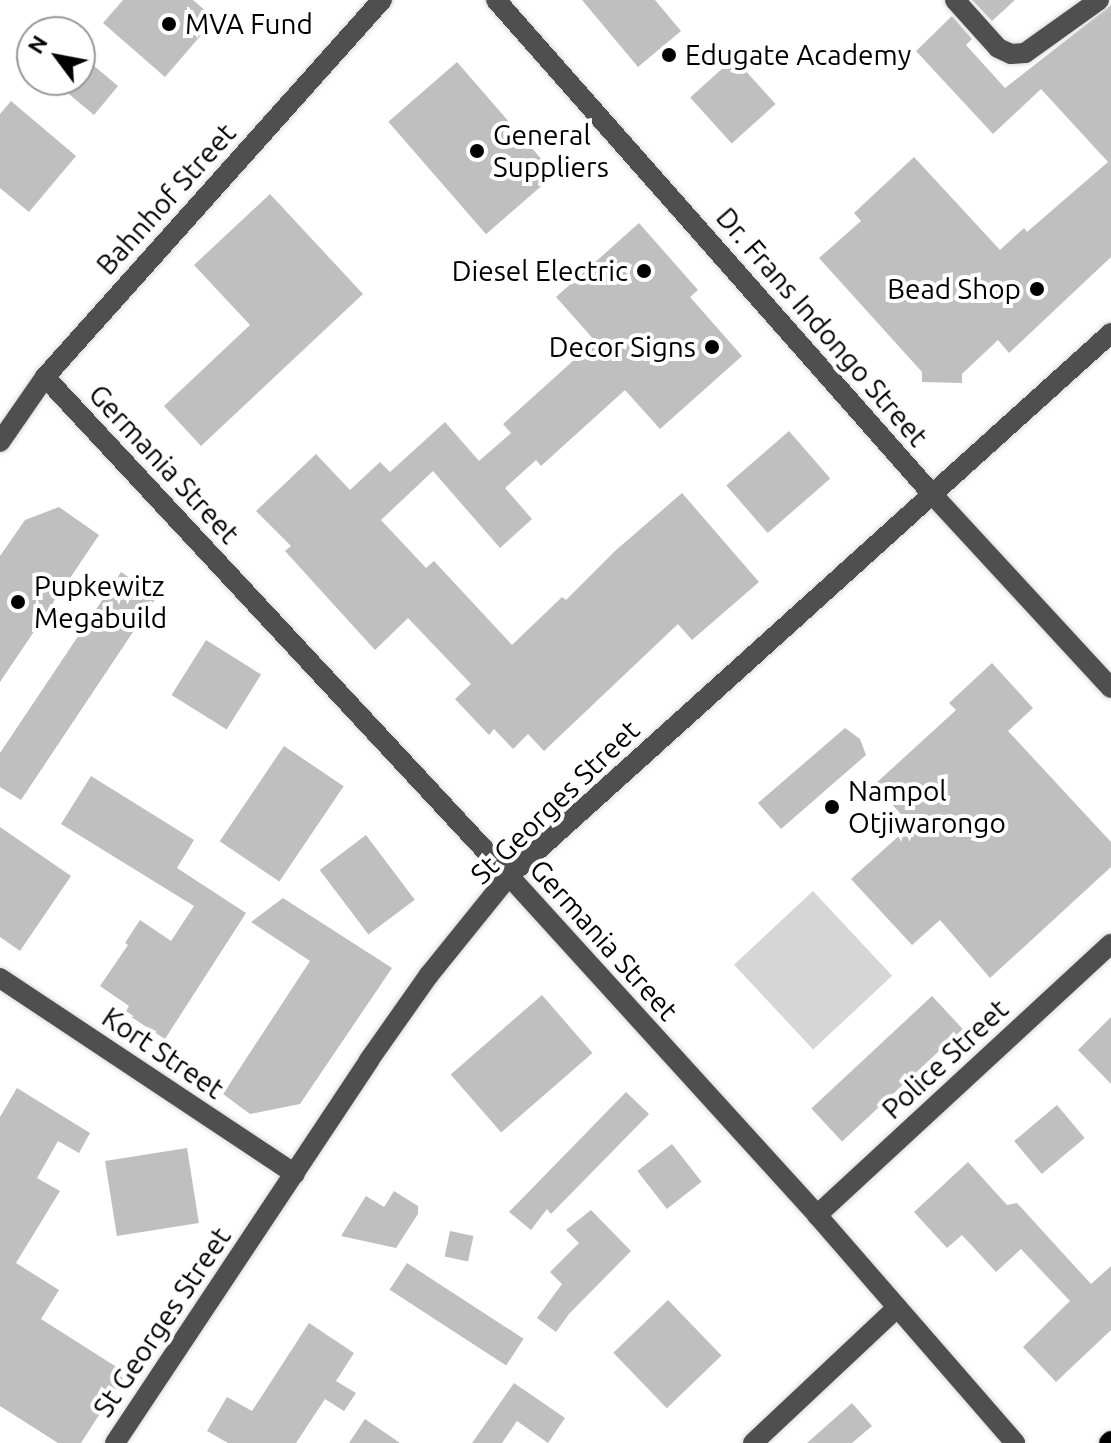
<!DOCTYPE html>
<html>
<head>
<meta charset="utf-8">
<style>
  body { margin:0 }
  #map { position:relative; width:1111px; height:1443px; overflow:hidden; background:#fff; font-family:Ubuntu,sans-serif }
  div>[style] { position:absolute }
  .green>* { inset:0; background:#d6d6d6; transform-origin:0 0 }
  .building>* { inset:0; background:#bfbfbf; transform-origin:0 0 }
  .roads { filter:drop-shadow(0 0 2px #dbdbdb) drop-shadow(0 0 2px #dbdbdb) }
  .minor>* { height:20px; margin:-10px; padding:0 10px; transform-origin:10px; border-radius:10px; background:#4f4f4f }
  .major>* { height:20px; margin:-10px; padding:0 10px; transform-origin:10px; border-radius:10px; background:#000 }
  .dots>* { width:22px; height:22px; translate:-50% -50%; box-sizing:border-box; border:4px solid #fff; border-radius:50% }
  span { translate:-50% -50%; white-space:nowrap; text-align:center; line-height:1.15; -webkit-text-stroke:8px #fff; paint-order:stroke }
  .poi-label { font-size:28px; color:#000 }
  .left { translate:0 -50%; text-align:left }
  .right { translate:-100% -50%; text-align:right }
  .street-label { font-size:28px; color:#000 }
  .north { position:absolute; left:16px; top:16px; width:80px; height:80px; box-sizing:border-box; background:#fff; border:2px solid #999; border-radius:50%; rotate:302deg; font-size:22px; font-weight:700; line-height:32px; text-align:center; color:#000 }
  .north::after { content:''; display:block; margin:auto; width:28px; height:36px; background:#000; clip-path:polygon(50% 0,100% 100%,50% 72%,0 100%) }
</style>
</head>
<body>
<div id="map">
  <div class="green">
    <div style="left:813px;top:891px;width:116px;height:108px;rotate:47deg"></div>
  </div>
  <div class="building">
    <div style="clip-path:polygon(123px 0,193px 0,215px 19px,165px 77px,103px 23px)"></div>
    <div style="clip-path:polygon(582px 0,655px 0,681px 31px,638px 67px)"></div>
    <div style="clip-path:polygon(972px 0,1015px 0,992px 21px)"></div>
    <div style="clip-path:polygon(1111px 5px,1111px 257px,1009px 353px,998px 340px,962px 374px,962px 383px,922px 382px,922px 372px,819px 258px,861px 221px,854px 213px,914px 157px,1000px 250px,1024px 228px,1027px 232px,1108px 162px,1041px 89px,993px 134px,916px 51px,952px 16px,972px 39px,966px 45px,1005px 88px)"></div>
    <div style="left:734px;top:58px;width:62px;height:59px;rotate:48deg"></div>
    <div style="clip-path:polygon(87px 60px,118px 86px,94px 115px,63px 89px,71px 80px,80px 80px,80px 69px)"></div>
    <div style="left:457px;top:62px;width:149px;height:91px;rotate:49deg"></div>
    <div style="clip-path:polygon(11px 101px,76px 156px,29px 212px,0 188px,0 114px)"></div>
    <div style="clip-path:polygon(270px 194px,363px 294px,201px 446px,164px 406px,250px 325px,194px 265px)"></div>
    <div style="clip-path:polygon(639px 223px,698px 290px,690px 297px,742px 356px,660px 429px,625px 390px,541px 466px,536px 460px,505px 488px,532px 519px,500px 548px,433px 471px,381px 520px,426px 568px,434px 561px,512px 645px,562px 597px,566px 600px,615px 551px,682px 493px,759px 582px,692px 640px,678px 624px,544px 751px,528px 734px,513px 749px,494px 729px,489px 735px,455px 699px,471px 684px,408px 618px,375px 650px,285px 551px,291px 546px,256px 511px,316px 454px,350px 490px,380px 462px,390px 472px,445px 422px,479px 461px,511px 433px,503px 424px,595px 341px,556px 297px)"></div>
    <div style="left:789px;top:431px;width:63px;height:83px;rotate:49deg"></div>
    <div style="clip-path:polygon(59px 507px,99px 535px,0 682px,0 556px,25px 520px)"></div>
    <div style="clip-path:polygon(121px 572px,157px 596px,21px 800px,0 787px,0 753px)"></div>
    <div style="left:206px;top:640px;width:65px;height:65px;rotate:32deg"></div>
    <div style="clip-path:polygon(992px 663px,1033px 708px,1008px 731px,1111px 842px,1111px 867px,990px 978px,940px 920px,912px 945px,851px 879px,911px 825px,874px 785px,956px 710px,949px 703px)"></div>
    <div style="clip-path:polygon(845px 728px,860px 739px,866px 755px,781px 829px,758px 803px)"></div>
    <div style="left:284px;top:746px;width:72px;height:115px;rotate:34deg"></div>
    <div style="clip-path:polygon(91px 776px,194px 840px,177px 868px,246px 913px,165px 1039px,125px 1013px,129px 1006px,100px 986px,128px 945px,125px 943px,140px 920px,171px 941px,194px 906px,61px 824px)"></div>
    <div style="clip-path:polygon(0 827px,71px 876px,20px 951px,0 937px)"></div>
    <div style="left:366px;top:835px;width:81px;height:58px;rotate:53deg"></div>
    <div style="clip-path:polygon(283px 898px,392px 968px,300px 1104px,250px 1114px,223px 1094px,310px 961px,251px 922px)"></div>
    <div style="left:542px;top:995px;width:77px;height:121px;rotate:49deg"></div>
    <div style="left:932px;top:996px;width:45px;height:165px;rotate:47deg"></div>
    <div style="clip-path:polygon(1111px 1017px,1111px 1084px,1078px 1050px)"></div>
    <div style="clip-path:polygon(17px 1088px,90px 1133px,79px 1153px,58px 1141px,37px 1178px,60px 1191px,16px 1263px,59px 1290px,41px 1319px,126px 1373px,81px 1443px,58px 1443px,0 1406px,0 1117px)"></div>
    <div style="clip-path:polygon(626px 1092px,649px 1114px,551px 1214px,547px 1209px,531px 1230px,509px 1212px)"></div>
    <div style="left:1057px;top:1105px;width:43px;height:56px;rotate:50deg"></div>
    <div style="left:672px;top:1144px;width:48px;height:44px;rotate:52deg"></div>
    <div style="left:187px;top:1148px;width:76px;height:83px;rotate:81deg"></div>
    <div style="clip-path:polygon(968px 1162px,1007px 1205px,1017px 1203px,1091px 1284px,1111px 1266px,1111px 1330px,1056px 1382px,1023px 1347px,1070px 1301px,1021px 1249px,996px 1272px,962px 1235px,947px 1248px,914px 1212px)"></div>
    <div style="clip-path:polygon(394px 1191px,418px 1206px,418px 1214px,396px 1248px,341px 1236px,366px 1196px,384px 1207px)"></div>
    <div style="clip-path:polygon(591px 1210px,631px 1251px,569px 1314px,556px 1332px,537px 1318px,562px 1284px,550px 1272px,579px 1243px,566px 1230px)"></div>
    <div style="left:450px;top:1231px;width:24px;height:26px;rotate:12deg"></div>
    <div style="left:407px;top:1263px;width:139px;height:32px;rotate:33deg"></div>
    <div style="left:668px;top:1300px;width:77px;height:76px;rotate:46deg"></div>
    <div style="clip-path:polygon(309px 1323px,354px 1353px,336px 1381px,356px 1393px,344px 1411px,325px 1399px,296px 1443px,228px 1443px,207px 1431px,227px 1397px,252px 1411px)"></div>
    <div style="clip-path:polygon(514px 1383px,565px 1418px,548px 1443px,517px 1421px,502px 1443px,472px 1443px)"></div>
    <div style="clip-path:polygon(852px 1403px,872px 1426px,852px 1443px,807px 1443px)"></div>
    <div style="clip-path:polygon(365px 1419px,400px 1443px,349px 1443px)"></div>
  </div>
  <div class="roads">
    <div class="minor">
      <div style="left:496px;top:0;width:659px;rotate:48.57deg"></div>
      <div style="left:932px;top:494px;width:264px;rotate:47.3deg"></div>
      <div style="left:955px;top:0;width:64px;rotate:48.1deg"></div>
      <div style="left:998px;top:48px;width:14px;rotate:25deg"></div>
      <div style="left:1011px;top:54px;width:14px;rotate:-4deg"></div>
      <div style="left:1025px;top:53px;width:91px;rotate:-35.6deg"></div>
      <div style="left:45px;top:377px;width:681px;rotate:47.08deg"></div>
      <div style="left:509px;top:876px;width:458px;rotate:47.7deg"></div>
      <div style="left:817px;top:1215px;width:302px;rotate:49deg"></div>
      <div style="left:0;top:442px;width:79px;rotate:-55.3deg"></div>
      <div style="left:45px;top:377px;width:506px;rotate:-48.21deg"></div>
      <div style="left:0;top:978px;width:354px;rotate:33.6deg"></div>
      <div style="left:817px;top:1215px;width:400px;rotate:-42.7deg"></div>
      <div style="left:115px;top:1443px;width:460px;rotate:-56.4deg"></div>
      <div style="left:369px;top:1060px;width:104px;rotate:-54.8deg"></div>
      <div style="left:429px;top:975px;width:127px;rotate:-51.1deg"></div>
      <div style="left:509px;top:876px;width:811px;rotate:-42.05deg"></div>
      <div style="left:753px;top:1443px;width:197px;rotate:-43.2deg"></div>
    </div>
    <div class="major">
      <div style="left:1109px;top:1443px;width:3px;rotate:-45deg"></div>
    </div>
  </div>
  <div class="dots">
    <div style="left:169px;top:24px;background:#000"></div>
    <div style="left:669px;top:55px;background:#000"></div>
    <div style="left:477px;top:151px;background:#000"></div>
    <div style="left:644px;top:271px;background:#000"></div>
    <div style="left:1037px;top:289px;background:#000"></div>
    <div style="left:712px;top:347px;background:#000"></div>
    <div style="left:18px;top:602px;background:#000"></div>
    <div style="left:832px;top:807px;background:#000"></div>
  </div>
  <div class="poi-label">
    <span class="left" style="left:185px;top:24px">MVA Fund</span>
    <span class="left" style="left:685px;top:55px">Edugate Academy</span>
    <span class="left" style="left:493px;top:151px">General<br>Suppliers</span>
    <span class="right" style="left:628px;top:271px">Diesel Electric</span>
    <span class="right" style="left:1021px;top:289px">Bead Shop</span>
    <span class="right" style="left:696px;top:347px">Decor Signs</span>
    <span class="left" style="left:34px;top:602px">Pupkewitz<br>Megabuild</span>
    <span class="left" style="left:848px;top:807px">Nampol<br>Otjiwarongo</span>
  </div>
  <div class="street-label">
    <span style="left:166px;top:199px;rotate:-48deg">Bahnhof Street</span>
    <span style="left:822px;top:327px;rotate:49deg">Dr. Frans Indongo Street</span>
    <span style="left:164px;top:464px;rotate:47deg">Germania Street</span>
    <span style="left:555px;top:802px;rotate:-44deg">St Georges Street</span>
    <span style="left:604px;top:940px;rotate:48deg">Germania Street</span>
    <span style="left:163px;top:1053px;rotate:34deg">Kort Street</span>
    <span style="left:945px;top:1059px;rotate:-43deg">Police Street</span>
    <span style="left:162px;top:1322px;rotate:-56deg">St Georges Street</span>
  </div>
  <div class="north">N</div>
</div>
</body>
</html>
